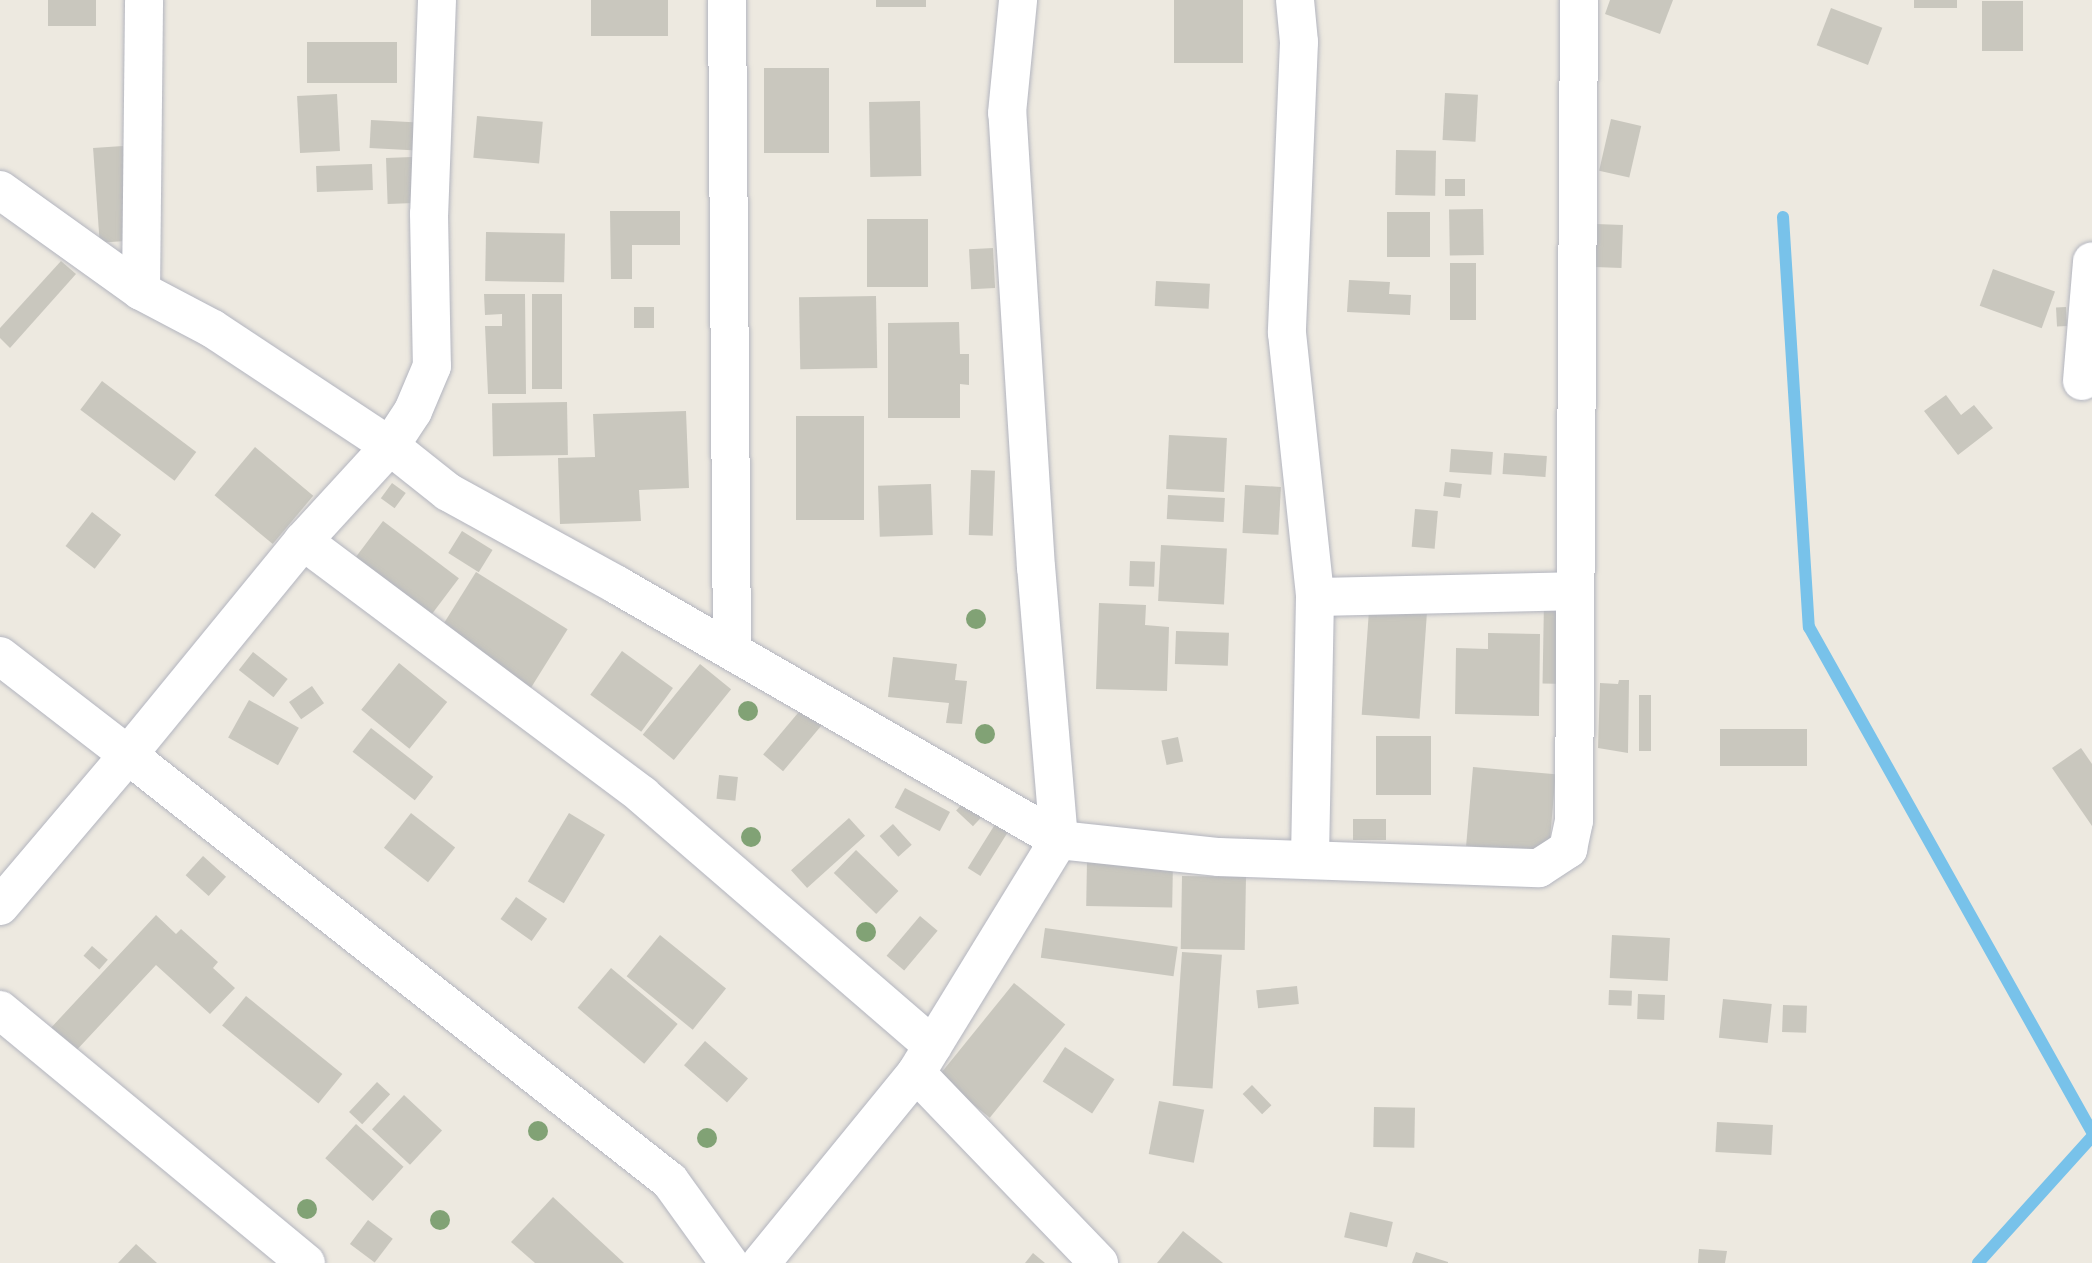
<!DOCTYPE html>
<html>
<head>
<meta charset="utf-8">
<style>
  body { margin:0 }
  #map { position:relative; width:2092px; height:1263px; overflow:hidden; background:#ede9e0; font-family:Arial,sans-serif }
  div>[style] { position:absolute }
  .stream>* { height:12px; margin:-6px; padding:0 6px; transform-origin:6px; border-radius:6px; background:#78c2ea }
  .building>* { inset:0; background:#c9c7be; transform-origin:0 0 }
  .roads { filter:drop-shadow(0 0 2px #b3b5bf) drop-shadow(0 0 2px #b3b5bf) }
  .minor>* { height:38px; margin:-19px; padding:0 19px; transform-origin:19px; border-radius:19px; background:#fff }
  .trees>* { width:20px; height:20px; margin:-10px; border-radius:50%; background:#81a275 }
  span { translate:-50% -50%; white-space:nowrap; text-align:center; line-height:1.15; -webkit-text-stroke:5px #fff; paint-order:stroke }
</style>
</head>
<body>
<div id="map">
  <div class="stream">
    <div style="left:1783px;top:217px;width:411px;rotate:86.4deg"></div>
    <div style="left:1809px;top:627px;width:579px;rotate:60.73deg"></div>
    <div style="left:1978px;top:1263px;width:170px;rotate:-47.9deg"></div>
  </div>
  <div class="building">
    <div style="left:48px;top:0;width:48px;height:26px"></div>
    <div style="left:591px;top:0;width:77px;height:36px"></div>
    <div style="left:876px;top:0;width:50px;height:7px"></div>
    <div style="left:1174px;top:0;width:69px;height:63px"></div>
    <div style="clip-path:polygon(1610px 0,1673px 0,1660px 34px,1605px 14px)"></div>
    <div style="left:1914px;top:0;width:43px;height:8px"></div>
    <div style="left:1982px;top:1px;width:41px;height:50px"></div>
    <div style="left:1831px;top:8px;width:55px;height:40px;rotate:21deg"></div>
    <div style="left:307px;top:42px;width:90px;height:41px"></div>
    <div style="left:764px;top:68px;width:65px;height:85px"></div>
    <div style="left:1445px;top:93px;width:33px;height:47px;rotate:3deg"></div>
    <div style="left:337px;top:94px;width:57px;height:40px;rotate:87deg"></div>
    <div style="left:920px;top:101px;width:75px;height:51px;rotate:89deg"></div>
    <div style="left:477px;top:116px;width:66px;height:42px;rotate:5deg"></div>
    <div style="left:1611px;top:119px;width:31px;height:53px;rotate:13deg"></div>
    <div style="left:371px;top:120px;width:52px;height:28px;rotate:3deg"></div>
    <div style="left:123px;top:146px;width:95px;height:30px;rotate:86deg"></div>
    <div style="left:1396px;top:150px;width:40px;height:45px;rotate:1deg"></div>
    <div style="left:412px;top:157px;width:46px;height:26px;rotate:88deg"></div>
    <div style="left:372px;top:164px;width:26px;height:56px;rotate:88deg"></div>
    <div style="left:1445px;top:179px;width:20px;height:17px"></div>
    <div style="left:1483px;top:209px;width:46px;height:34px;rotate:89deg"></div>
    <div style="clip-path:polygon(610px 211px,680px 211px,680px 245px,632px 245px,632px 279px,611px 279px)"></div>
    <div style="left:1387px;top:212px;width:43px;height:45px"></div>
    <div style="left:867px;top:219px;width:61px;height:68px"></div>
    <div style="left:1596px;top:224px;width:27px;height:43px;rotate:2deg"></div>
    <div style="left:486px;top:232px;width:79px;height:49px;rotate:1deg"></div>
    <div style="left:993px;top:248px;width:40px;height:24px;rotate:87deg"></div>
    <div style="clip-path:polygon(61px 261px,76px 274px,10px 348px,0 338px,0 328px)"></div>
    <div style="left:1450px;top:263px;width:26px;height:57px"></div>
    <div style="left:1993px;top:269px;width:66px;height:39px;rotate:20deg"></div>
    <div style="clip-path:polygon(1349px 280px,1390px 282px,1389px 294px,1411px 295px,1410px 315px,1347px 312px)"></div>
    <div style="left:1156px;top:281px;width:54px;height:25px;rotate:3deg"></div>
    <div style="clip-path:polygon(484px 294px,525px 294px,526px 394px,488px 394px,485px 326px,502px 326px,502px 314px,485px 315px)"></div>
    <div style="left:532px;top:294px;width:30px;height:95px"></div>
    <div style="left:876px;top:296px;width:72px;height:77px;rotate:89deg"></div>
    <div style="left:634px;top:307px;width:20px;height:21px"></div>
    <div style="left:2066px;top:307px;width:19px;height:10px;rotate:87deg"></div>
    <div style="clip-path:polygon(959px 322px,960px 354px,969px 354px,969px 385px,960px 384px,960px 418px,888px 418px,888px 323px)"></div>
    <div style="left:102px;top:381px;width:118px;height:36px;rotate:37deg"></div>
    <div style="clip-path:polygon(1946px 395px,1961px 415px,1974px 405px,1993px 428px,1958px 455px,1924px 411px)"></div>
    <div style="left:567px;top:402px;width:53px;height:75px;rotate:89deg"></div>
    <div style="clip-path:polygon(686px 411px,689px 488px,639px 490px,641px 521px,560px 524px,558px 458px,595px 457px,593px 414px)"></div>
    <div style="left:796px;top:416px;width:68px;height:104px"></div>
    <div style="left:1169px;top:435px;width:58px;height:54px;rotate:3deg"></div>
    <div style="left:255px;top:447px;width:76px;height:63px;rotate:40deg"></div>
    <div style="left:1451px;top:449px;width:42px;height:23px;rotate:4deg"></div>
    <div style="left:1504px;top:453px;width:43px;height:21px;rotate:4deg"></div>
    <div style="left:971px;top:470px;width:24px;height:65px;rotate:2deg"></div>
    <div style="left:1445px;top:482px;width:17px;height:14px;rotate:7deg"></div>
    <div style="left:392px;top:483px;width:17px;height:19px;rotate:36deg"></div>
    <div style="left:931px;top:484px;width:51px;height:53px;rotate:88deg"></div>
    <div style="left:1245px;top:485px;width:36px;height:48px;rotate:3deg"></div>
    <div style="left:1168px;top:495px;width:57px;height:24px;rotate:3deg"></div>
    <div style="left:1415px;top:509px;width:23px;height:38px;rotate:5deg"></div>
    <div style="left:92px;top:512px;width:37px;height:43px;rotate:38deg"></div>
    <div style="left:383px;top:521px;width:95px;height:51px;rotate:37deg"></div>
    <div style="left:462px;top:531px;width:36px;height:26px;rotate:32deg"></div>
    <div style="left:1161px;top:545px;width:66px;height:56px;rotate:3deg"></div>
    <div style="left:1130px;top:561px;width:25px;height:25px;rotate:2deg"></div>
    <div style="left:476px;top:572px;width:108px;height:70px;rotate:32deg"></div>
    <div style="left:1568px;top:601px;width:83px;height:24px;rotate:91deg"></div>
    <div style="clip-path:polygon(1099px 603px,1146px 605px,1145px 625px,1169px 627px,1167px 691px,1096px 689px)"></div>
    <div style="left:1369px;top:610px;width:58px;height:105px;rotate:4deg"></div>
    <div style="left:1176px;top:631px;width:53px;height:33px;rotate:2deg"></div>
    <div style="clip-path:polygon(1488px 633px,1540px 634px,1539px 716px,1455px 714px,1456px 648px,1488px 649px)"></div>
    <div style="left:622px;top:651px;width:63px;height:54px;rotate:36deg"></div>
    <div style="left:253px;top:652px;width:44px;height:23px;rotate:38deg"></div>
    <div style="clip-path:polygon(893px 657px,957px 664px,955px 680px,967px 681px,962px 724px,946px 723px,949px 703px,888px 697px)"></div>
    <div style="left:399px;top:663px;width:62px;height:60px;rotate:39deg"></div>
    <div style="left:700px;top:664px;width:40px;height:91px;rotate:39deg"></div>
    <div style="clip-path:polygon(1619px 680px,1629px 680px,1628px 753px,1598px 748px,1600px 683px,1618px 684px)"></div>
    <div style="left:312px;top:686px;width:21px;height:28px;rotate:55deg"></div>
    <div style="left:1639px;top:695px;width:12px;height:56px"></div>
    <div style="left:249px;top:700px;width:57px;height:43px;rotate:29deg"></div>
    <div style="left:803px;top:707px;width:26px;height:62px;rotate:40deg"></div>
    <div style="left:371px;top:728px;width:79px;height:30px;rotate:38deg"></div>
    <div style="left:1807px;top:729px;width:37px;height:87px;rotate:90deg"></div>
    <div style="left:1376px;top:736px;width:55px;height:59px"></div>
    <div style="left:1178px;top:737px;width:25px;height:17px;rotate:78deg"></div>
    <div style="clip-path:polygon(2081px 748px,2092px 764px,2092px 826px,2052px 768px)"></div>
    <div style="left:1473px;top:767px;width:83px;height:79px;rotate:5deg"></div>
    <div style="left:719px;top:775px;width:19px;height:24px;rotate:6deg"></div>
    <div style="left:905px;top:788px;width:51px;height:22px;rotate:28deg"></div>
    <div style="left:965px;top:801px;width:23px;height:13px;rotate:43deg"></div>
    <div style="left:411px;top:813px;width:56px;height:44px;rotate:38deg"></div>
    <div style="left:569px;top:813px;width:42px;height:80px;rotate:31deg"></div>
    <div style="left:849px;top:818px;width:24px;height:78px;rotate:48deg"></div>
    <div style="left:999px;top:818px;width:15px;height:59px;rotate:32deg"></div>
    <div style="left:1353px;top:819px;width:33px;height:21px"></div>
    <div style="left:893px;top:824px;width:28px;height:18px;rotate:48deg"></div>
    <div style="left:856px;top:850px;width:59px;height:32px;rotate:44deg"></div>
    <div style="left:203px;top:856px;width:31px;height:26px;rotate:42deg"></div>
    <div style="left:1087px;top:860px;width:86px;height:46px;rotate:1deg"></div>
    <div style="left:1182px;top:876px;width:64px;height:73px;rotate:1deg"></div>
    <div style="left:516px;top:897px;width:38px;height:27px;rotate:35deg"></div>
    <div style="clip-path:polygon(156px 915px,176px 934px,181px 929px,218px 962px,213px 968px,235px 988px,210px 1014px,156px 965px,73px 1054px,48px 1031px)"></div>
    <div style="left:920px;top:916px;width:23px;height:52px;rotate:40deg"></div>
    <div style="left:1045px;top:928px;width:134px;height:30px;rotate:8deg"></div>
    <div style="left:660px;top:935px;width:85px;height:53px;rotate:39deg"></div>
    <div style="left:1612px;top:935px;width:58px;height:43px;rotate:3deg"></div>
    <div style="left:92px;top:946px;width:21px;height:13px;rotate:41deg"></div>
    <div style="left:1182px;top:952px;width:40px;height:134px;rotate:4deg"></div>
    <div style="left:611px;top:968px;width:87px;height:52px;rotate:40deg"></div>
    <div style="left:1014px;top:983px;width:66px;height:120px;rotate:39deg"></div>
    <div style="left:1297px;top:986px;width:18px;height:41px;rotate:84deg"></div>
    <div style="left:1609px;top:990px;width:23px;height:15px;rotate:2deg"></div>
    <div style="left:1638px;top:994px;width:27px;height:25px;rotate:2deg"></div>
    <div style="left:246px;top:996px;width:124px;height:38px;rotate:39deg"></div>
    <div style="left:1723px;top:999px;width:49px;height:39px;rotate:6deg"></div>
    <div style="left:1783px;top:1005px;width:24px;height:27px;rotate:2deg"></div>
    <div style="left:705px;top:1041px;width:57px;height:32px;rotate:41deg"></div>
    <div style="left:1065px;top:1047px;width:59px;height:41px;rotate:33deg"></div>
    <div style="left:377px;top:1082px;width:18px;height:41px;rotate:43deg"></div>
    <div style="left:1252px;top:1085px;width:28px;height:13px;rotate:46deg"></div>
    <div style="left:404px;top:1095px;width:52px;height:47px;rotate:43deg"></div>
    <div style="left:1159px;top:1101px;width:46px;height:54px;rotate:11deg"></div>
    <div style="left:1374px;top:1107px;width:41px;height:40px;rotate:1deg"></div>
    <div style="left:1717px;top:1122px;width:56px;height:30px;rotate:3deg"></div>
    <div style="left:356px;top:1124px;width:64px;height:46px;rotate:42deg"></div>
    <div style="clip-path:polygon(553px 1197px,624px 1263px,535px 1263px,511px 1242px)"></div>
    <div style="left:1350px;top:1212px;width:44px;height:26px;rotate:13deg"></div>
    <div style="left:368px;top:1220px;width:31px;height:30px;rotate:37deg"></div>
    <div style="clip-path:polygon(1183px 1231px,1223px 1263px,1157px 1263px)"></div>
    <div style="clip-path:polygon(136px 1244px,157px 1263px,118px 1263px)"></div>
    <div style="clip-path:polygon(1699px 1249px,1727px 1251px,1725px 1263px,1698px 1263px)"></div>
    <div style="clip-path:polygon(1416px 1252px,1448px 1262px,1448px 1263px,1412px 1263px)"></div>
    <div style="clip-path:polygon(1033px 1253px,1045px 1263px,1025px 1263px)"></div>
  </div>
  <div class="roads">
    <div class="minor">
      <div style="left:437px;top:0;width:214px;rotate:92.1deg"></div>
      <div style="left:429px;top:214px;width:152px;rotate:88.9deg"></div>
      <div style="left:432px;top:366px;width:49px;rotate:112.9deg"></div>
      <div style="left:413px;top:411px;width:42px;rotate:123.3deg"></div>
      <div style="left:390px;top:446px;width:129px;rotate:132.5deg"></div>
      <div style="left:303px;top:541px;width:276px;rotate:129.3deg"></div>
      <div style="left:128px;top:755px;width:689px;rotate:38.17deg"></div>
      <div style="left:670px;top:1181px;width:101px;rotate:54.3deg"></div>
      <div style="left:727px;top:0;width:650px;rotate:89.56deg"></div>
      <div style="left:1295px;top:0;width:42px;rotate:84.6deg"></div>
      <div style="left:1299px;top:42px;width:291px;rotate:92.4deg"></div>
      <div style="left:1287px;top:333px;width:265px;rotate:83.9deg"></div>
      <div style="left:1315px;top:597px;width:261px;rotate:91.1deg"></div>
      <div style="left:0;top:190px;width:173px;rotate:35.6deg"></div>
      <div style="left:141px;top:291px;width:81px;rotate:27.8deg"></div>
      <div style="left:213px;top:329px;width:212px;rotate:33.5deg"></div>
      <div style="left:390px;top:446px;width:74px;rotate:38.4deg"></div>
      <div style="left:448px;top:492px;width:193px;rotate:28.8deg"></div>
      <div style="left:617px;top:585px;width:510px;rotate:29.98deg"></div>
      <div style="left:1059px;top:840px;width:161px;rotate:6.1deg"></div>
      <div style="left:1219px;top:857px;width:320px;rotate:2deg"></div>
      <div style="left:1539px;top:868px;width:35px;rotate:-33deg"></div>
      <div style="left:1568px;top:849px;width:29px;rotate:-78deg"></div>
      <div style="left:1574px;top:821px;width:821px;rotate:-89.65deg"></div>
      <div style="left:141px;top:291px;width:291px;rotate:-89.4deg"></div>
      <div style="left:2082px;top:381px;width:120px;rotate:-85.2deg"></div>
      <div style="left:303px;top:541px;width:424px;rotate:36.8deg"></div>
      <div style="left:642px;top:795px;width:384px;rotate:40.8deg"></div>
      <div style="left:1315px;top:597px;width:260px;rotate:-1.3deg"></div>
      <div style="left:0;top:656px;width:162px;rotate:37.7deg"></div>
      <div style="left:128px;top:755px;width:198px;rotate:130.3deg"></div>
      <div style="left:0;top:1010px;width:397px;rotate:39.6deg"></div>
      <div style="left:916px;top:1073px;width:264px;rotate:46.1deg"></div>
      <div style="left:761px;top:1263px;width:245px;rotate:-50.8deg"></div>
      <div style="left:916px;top:1073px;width:273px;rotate:-58.5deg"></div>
      <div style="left:1059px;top:840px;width:273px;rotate:-94.8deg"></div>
      <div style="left:1036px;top:568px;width:456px;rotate:-93.6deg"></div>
      <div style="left:1007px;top:113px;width:114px;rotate:-84.4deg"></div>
    </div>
  </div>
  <div class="trees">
    <div style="left:976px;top:619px"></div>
    <div style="left:748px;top:711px"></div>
    <div style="left:985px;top:734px"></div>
    <div style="left:751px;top:837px"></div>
    <div style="left:866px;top:932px"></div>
    <div style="left:538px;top:1131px"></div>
    <div style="left:707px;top:1138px"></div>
    <div style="left:307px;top:1209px"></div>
    <div style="left:440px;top:1220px"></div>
  </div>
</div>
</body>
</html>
